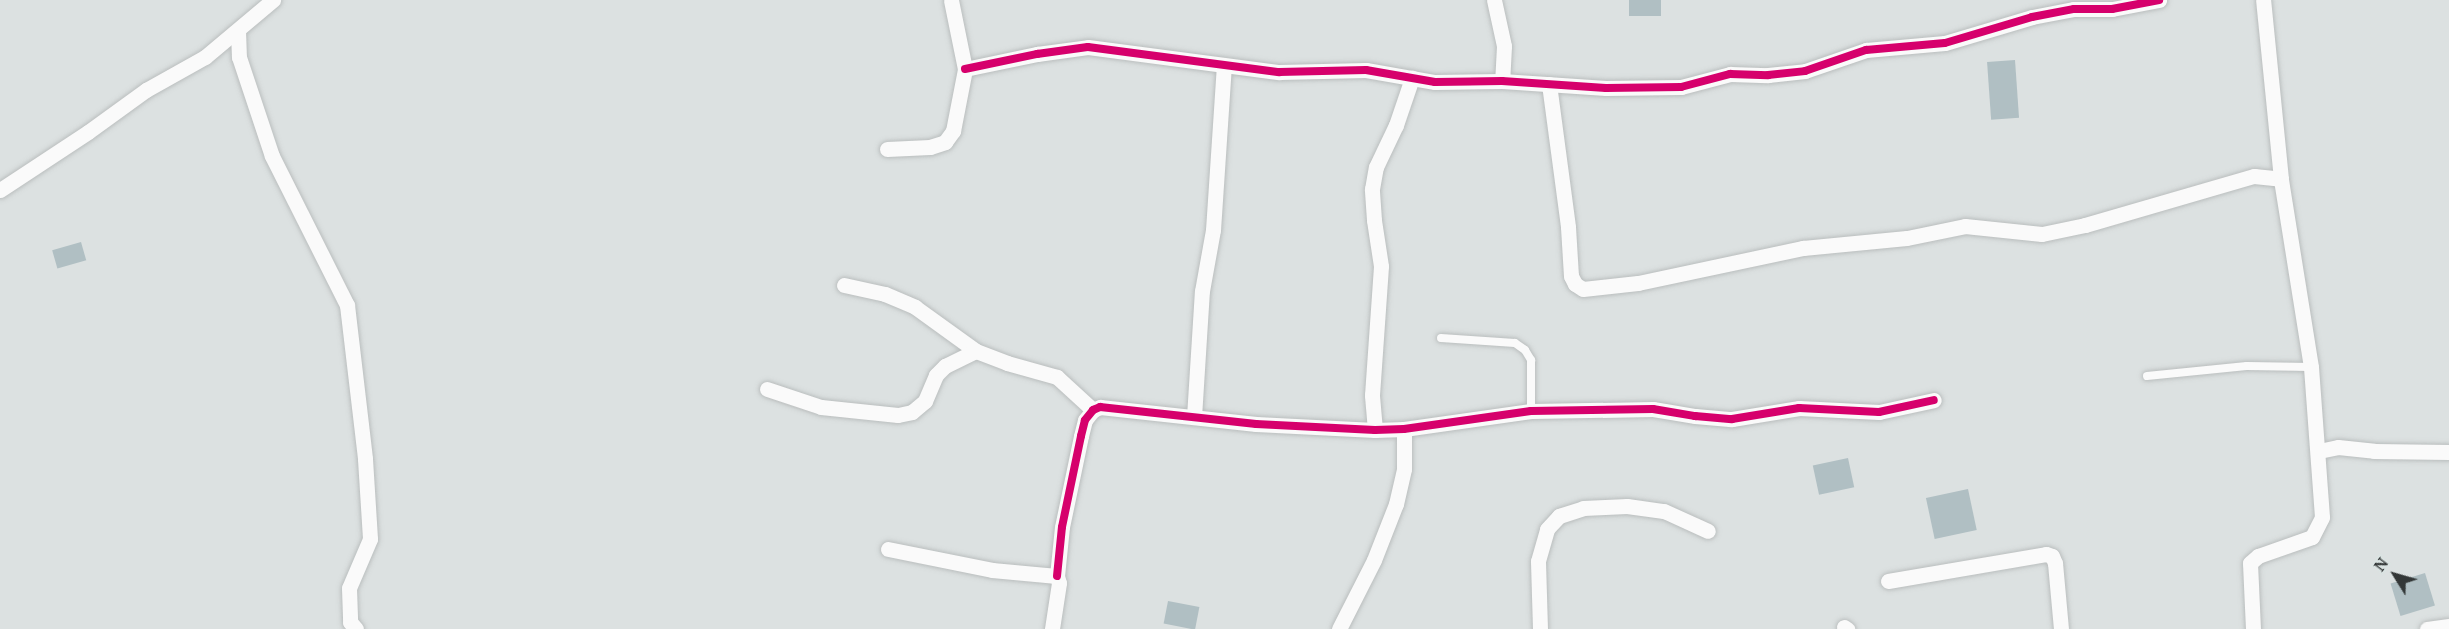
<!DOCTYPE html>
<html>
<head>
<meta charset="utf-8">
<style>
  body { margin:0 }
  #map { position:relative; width:2449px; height:629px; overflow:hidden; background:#dce1e1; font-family:"PT Serif",serif }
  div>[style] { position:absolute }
  .building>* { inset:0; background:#b0bfc3; transform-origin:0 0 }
  .roads { filter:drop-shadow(0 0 2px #babebe) drop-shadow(0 0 2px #babebe) }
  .lane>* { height:8px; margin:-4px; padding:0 4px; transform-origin:4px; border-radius:4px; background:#fafafa }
  .street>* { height:15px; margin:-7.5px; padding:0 7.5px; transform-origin:7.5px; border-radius:7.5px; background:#fafafa }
  .cycleway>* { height:8px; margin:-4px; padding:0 4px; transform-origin:4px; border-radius:4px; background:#d6006c }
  span { translate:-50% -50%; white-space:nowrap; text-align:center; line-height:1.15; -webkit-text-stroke:6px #dae3e2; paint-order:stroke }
  .north { position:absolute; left:2365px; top:545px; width:60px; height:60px; -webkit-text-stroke:4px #dae3e2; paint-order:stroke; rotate:307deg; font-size:16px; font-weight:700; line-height:24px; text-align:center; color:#333737 }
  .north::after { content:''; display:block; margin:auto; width:21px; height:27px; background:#333737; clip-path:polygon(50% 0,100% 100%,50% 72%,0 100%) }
</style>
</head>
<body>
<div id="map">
  <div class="building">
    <div style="left:1629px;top:0;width:32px;height:16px"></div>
    <div style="left:2015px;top:60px;width:58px;height:28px;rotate:86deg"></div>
    <div style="left:81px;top:242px;width:19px;height:30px;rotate:74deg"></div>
    <div style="left:1848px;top:458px;width:30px;height:36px;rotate:78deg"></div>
    <div style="left:1968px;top:489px;width:42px;height:43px;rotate:78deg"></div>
    <div style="left:2425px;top:573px;width:34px;height:36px;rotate:73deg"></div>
    <div style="left:1168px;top:601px;width:32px;height:23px;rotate:11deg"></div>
  </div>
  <div class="roads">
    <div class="lane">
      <div style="left:1441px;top:338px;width:74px;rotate:3.9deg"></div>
      <div style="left:1515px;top:343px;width:12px;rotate:35deg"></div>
      <div style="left:1525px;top:350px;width:12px;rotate:59deg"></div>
      <div style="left:1531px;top:360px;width:51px;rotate:90deg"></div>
      <div style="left:2147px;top:376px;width:100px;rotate:-5.7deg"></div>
      <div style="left:2247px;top:366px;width:64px;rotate:0.9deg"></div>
    </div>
    <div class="street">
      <div style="left:1494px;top:0;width:47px;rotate:77.7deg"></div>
      <div style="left:1504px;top:46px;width:35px;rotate:93deg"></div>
      <div style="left:238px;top:30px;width:27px;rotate:88deg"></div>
      <div style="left:239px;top:57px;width:104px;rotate:71.6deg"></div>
      <div style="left:272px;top:156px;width:167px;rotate:63.3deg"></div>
      <div style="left:347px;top:305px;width:155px;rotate:83.3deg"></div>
      <div style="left:365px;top:459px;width:80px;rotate:86.4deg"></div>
      <div style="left:370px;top:539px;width:53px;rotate:113.2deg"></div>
      <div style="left:349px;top:588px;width:34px;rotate:88deg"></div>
      <div style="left:350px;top:622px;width:9px;rotate:49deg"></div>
      <div style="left:965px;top:69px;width:74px;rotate:-11.8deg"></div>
      <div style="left:1037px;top:54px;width:51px;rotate:-7.8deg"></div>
      <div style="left:1088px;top:47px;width:193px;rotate:7.5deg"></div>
      <div style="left:1279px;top:72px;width:87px;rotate:-1.3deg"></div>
      <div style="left:1366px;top:70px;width:70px;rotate:9.9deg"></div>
      <div style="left:1435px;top:82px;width:67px;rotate:-0.9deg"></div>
      <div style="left:1502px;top:81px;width:104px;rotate:3.9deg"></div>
      <div style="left:1606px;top:88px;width:75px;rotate:-0.8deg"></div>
      <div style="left:1681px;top:87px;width:51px;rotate:-14.9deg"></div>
      <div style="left:1730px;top:74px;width:38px;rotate:2deg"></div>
      <div style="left:1768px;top:75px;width:37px;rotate:-6deg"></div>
      <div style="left:1805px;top:71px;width:65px;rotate:-19deg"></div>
      <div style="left:1866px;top:50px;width:79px;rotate:-5.1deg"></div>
      <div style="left:1945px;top:43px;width:91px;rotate:-16.6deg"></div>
      <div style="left:2032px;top:17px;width:43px;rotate:-10.8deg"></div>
      <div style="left:2074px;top:9px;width:38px"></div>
      <div style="left:2112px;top:9px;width:48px;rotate:-10.8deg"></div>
      <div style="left:1549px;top:84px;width:144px;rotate:82.4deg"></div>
      <div style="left:1568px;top:227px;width:49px;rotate:86.5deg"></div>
      <div style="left:1571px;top:276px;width:9px;rotate:63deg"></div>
      <div style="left:1575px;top:284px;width:9px;rotate:32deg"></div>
      <div style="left:1583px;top:289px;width:55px;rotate:-6.2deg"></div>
      <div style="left:1638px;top:283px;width:169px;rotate:-12deg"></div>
      <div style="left:1803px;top:248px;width:104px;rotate:-5.5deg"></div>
      <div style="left:1907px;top:238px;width:59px;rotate:-11.7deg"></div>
      <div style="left:1965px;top:226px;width:77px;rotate:5.9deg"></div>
      <div style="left:2042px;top:234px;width:44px;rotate:-11.8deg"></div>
      <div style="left:2085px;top:225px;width:176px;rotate:-16.2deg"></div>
      <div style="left:2254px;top:176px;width:27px;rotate:6deg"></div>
      <div style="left:887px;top:149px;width:43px;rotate:-2.7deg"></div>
      <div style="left:930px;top:147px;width:16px;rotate:-18deg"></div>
      <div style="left:945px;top:142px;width:14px;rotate:-54deg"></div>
      <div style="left:953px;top:131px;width:63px;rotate:-79deg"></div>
      <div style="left:965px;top:69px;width:70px;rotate:-101.5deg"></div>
      <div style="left:0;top:190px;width:105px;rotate:-33.4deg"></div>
      <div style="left:88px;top:132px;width:72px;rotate:-35.9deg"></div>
      <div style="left:146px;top:90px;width:68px;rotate:-29.2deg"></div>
      <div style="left:205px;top:57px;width:89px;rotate:-40deg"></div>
      <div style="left:844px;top:285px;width:42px;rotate:12.4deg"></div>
      <div style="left:885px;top:294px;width:33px;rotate:23deg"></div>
      <div style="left:915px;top:307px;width:75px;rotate:35.8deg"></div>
      <div style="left:976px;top:351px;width:33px;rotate:21deg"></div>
      <div style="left:1007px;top:363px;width:52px;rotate:15.6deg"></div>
      <div style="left:1057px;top:377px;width:49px;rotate:42.5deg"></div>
      <div style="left:767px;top:389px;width:57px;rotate:18.4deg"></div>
      <div style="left:821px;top:407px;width:77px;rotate:5.9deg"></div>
      <div style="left:898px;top:415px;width:14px;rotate:-12deg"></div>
      <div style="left:912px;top:412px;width:17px;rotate:-40deg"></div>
      <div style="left:925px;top:401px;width:28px;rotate:-67deg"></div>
      <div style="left:936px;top:375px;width:13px;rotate:-45deg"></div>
      <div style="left:945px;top:366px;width:34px;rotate:-26deg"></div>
      <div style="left:1194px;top:417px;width:126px;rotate:-86.4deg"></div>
      <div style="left:1202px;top:291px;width:62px;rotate:-79.8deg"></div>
      <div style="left:1213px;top:230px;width:164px;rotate:-86.2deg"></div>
      <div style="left:1375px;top:430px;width:35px;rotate:-95deg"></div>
      <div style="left:1372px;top:395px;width:129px;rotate:-86deg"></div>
      <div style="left:1381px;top:266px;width:47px;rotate:-98.7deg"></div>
      <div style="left:1374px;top:220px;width:31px;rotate:-94deg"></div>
      <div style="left:1372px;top:189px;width:22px;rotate:-80deg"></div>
      <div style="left:1376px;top:167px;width:47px;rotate:-64.5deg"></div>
      <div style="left:1396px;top:125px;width:50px;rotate:-71.2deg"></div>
      <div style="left:2319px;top:451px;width:19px;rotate:-12deg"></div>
      <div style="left:2338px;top:447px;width:36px;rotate:6deg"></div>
      <div style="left:2374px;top:451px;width:75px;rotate:0.8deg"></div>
      <div style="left:888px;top:549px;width:106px;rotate:11.4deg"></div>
      <div style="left:992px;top:570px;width:65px;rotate:5.3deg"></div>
      <div style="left:1057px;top:576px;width:7px;rotate:74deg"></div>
      <div style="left:1059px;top:583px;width:47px;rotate:98.7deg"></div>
      <div style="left:1057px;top:576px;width:49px;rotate:-84.2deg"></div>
      <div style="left:1062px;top:527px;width:93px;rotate:-78.2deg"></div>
      <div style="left:1081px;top:436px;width:16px;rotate:-76deg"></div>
      <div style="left:1085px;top:420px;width:13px;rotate:-51deg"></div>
      <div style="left:1093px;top:410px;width:8px;rotate:-23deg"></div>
      <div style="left:1100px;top:407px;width:157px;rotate:6.2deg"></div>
      <div style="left:1256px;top:424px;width:119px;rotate:2.9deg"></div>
      <div style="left:1375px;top:430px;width:29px;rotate:-2deg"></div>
      <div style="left:1404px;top:429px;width:128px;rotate:-8.1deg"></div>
      <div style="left:1531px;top:411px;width:122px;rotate:-0.9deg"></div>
      <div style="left:1653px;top:409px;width:43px;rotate:9.5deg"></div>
      <div style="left:1695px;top:416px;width:37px;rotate:5deg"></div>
      <div style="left:1732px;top:419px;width:68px;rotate:-9.3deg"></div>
      <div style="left:1799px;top:408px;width:80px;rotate:2.9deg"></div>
      <div style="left:1879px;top:412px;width:56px;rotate:-12.3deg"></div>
      <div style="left:1888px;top:581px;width:160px;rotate:-9.7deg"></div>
      <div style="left:2046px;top:554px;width:6px;rotate:18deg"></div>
      <div style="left:2052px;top:556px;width:8px;rotate:67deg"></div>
      <div style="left:2055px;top:563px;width:66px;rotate:84.8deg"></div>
      <div style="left:1844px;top:627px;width:4px;rotate:34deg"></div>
      <div style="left:1339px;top:629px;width:77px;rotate:-63.1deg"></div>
      <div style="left:1374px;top:560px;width:60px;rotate:-68.6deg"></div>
      <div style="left:1396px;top:504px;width:36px;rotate:-77deg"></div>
      <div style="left:1404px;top:469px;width:40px;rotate:-90deg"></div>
      <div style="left:1540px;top:629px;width:68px;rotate:-91.7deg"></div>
      <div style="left:1538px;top:561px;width:33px;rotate:-74deg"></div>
      <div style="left:1547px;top:529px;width:18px;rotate:-47deg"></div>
      <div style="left:1559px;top:516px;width:25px;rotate:-18deg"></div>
      <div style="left:1583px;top:508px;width:44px;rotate:-2.6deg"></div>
      <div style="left:1627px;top:506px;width:37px;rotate:8deg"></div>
      <div style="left:1664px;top:511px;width:48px;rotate:24.4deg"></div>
      <div style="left:2253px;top:629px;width:66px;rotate:-92.6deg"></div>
      <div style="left:2250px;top:563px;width:11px;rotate:-41deg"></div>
      <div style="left:2258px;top:556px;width:57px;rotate:-19.4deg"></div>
      <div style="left:2312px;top:537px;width:22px;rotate:-63deg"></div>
      <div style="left:2322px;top:517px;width:150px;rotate:-94.2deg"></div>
      <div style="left:2311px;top:367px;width:190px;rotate:-99.1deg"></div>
      <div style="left:2281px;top:179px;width:180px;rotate:-95.7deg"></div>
      <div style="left:2427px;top:629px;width:22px;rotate:-8deg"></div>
    </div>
  </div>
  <div class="cycleway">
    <div style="left:965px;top:69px;width:74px;rotate:-11.8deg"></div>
    <div style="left:1037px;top:54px;width:51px;rotate:-7.8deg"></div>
    <div style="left:1088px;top:47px;width:193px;rotate:7.5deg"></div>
    <div style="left:1279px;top:72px;width:87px;rotate:-1.3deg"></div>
    <div style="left:1366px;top:70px;width:70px;rotate:9.9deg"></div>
    <div style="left:1435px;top:82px;width:67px;rotate:-0.9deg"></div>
    <div style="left:1502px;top:81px;width:104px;rotate:3.9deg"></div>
    <div style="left:1606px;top:88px;width:75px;rotate:-0.8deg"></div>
    <div style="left:1681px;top:87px;width:51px;rotate:-14.9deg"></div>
    <div style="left:1730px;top:74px;width:38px;rotate:2deg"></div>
    <div style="left:1768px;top:75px;width:37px;rotate:-6deg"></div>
    <div style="left:1805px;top:71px;width:65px;rotate:-19deg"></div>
    <div style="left:1866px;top:50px;width:79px;rotate:-5.1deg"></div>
    <div style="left:1945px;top:43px;width:91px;rotate:-16.6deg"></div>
    <div style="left:2032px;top:17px;width:43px;rotate:-10.8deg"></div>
    <div style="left:2074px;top:9px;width:38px"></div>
    <div style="left:2112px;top:9px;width:48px;rotate:-10.8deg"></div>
    <div style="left:1057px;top:576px;width:49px;rotate:-84.2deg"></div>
    <div style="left:1062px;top:527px;width:93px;rotate:-78.2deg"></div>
    <div style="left:1081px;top:436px;width:16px;rotate:-76deg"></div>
    <div style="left:1085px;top:420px;width:13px;rotate:-51deg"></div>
    <div style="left:1093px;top:410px;width:8px;rotate:-23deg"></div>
    <div style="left:1100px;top:407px;width:157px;rotate:6.2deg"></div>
    <div style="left:1256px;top:424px;width:119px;rotate:2.9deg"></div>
    <div style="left:1375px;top:430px;width:29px;rotate:-2deg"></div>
    <div style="left:1404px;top:429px;width:128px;rotate:-8.1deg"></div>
    <div style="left:1531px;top:411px;width:122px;rotate:-0.9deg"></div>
    <div style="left:1653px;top:409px;width:43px;rotate:9.5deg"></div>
    <div style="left:1695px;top:416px;width:37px;rotate:5deg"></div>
    <div style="left:1732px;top:419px;width:68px;rotate:-9.3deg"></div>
    <div style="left:1799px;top:408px;width:80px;rotate:2.9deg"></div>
    <div style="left:1879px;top:412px;width:56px;rotate:-12.3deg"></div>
  </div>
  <div class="north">N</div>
</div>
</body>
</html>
